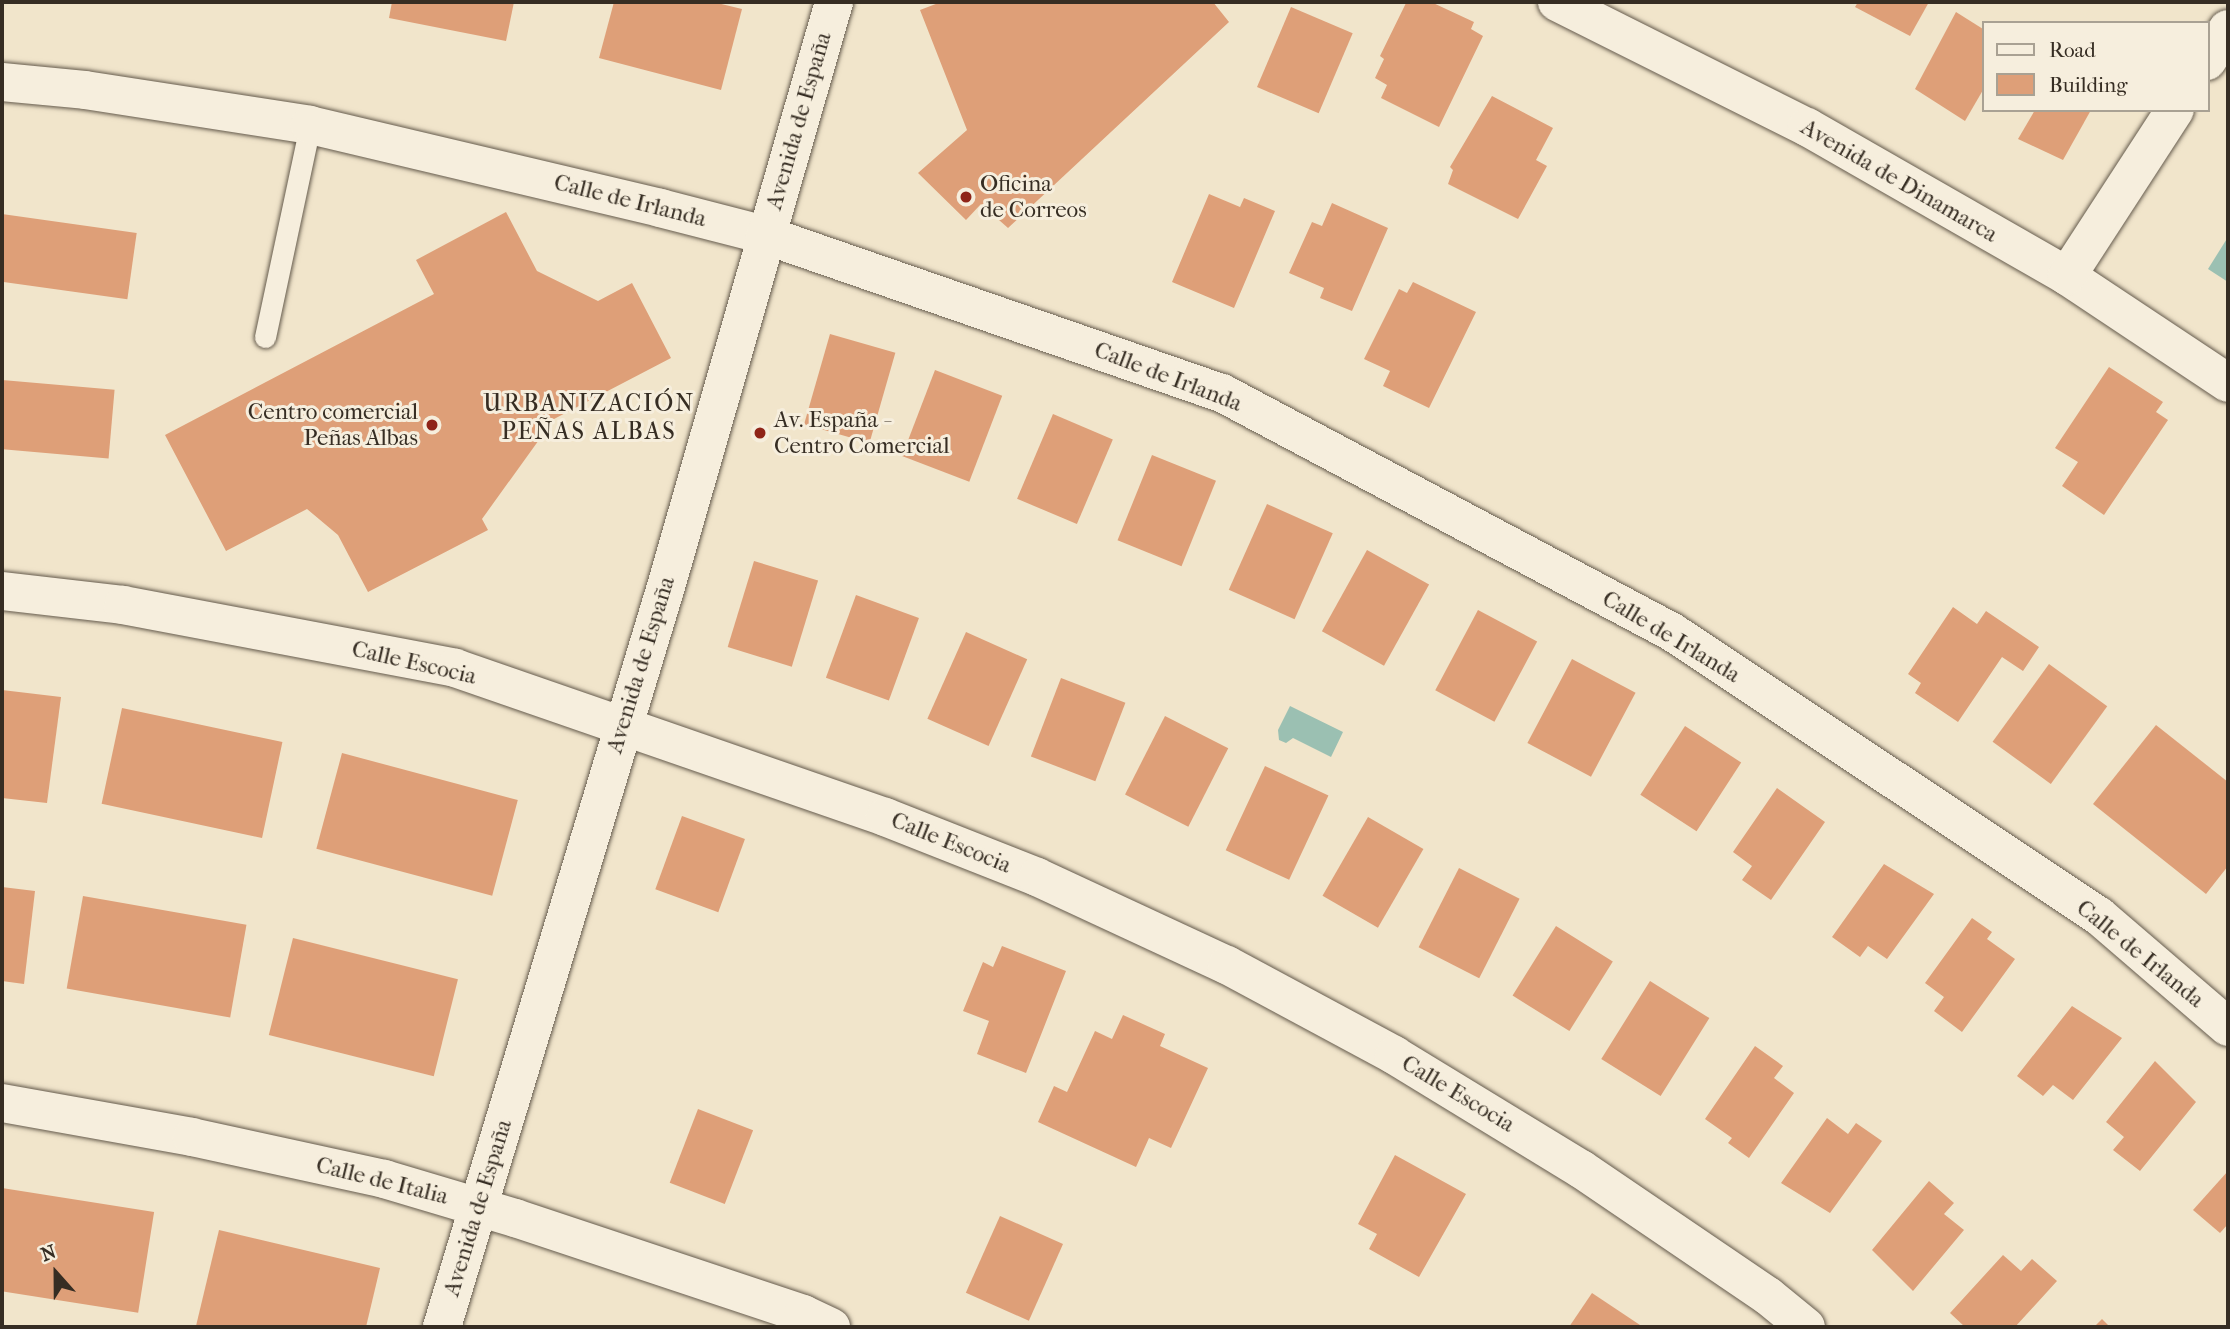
<!DOCTYPE html>
<html>
<head>
<meta charset="utf-8">
<style>
  body { margin:0 }
  #map { position:relative; width:2230px; height:1329px; overflow:hidden; background:#f1e5cb; font-family:"IM FELL French Canon",serif }
  div>[style] { position:absolute }
  .water>* { inset:0; background:#9bc0b2 }
  .building>* { inset:0; background:#de9f78; transform-origin:0 0 }
  .roads { filter:drop-shadow(0 0 2px #655b4d) drop-shadow(0 0 2px #655b4d) }
  .service>* { height:21px; margin:-10.5px; padding:0 10.5px; transform-origin:10.5px; border-radius:10.5px; background:#f6eedd }
  .minor>* { height:38px; margin:-19px; padding:0 19px; transform-origin:19px; border-radius:19px; background:#f6eedd }
  .dots>* { width:19px; height:19px; translate:-50% -50%; box-sizing:border-box; border:4px solid #f6eedd; border-radius:50% }
  span { translate:-50% -50%; white-space:nowrap; text-align:center; line-height:1.15; -webkit-text-stroke:6px #f6eedd; paint-order:stroke }
  .street-label { font-size:23px; color:#362d23 }
  .poi-label { font-size:23px; color:#362d23 }
  .left { translate:0 -50%; text-align:left }
  .right { translate:-100% -50%; text-align:right }
  .neighbourhood-label { font-size:24px; color:#362d23; letter-spacing:2px }
  .frame { position:absolute; inset:0; border:4px solid #362d23; pointer-events:none }
  .legend { position:absolute; left:1982px; top:21px; width:228px; height:91px; box-sizing:border-box; background:#f6eedd; border:2px solid #a9a193; margin:0; padding:9px 12px; list-style:none; font-size:21px; color:#362d23 }
  .legend li { display:flex; align-items:center; gap:14px; height:35px }
  .legend b { width:35px; border:2px solid #a9a193 }
  .north { position:absolute; left:21px; top:1238px; width:70px; height:70px; -webkit-text-stroke:5px #f6eedd; paint-order:stroke; rotate:339deg; font-size:19px; font-weight:700; line-height:28px; text-align:center; color:#362d23 }
  .north::after { content:''; display:block; margin:auto; width:24px; height:32px; background:#362d23; clip-path:polygon(50% 0,100% 100%,50% 72%,0 100%) }
</style>
</head>
<body>
<div id="map">
  <div class="water">
    <div style="clip-path:polygon(2228px 237px,2228px 282px,2208px 269px)"></div>
    <div style="clip-path:polygon(1290px 706px,1343px 732px,1331px 757px,1293px 738px,1286px 743px,1279px 740px,1278px 730px)"></div>
  </div>
  <div class="building">
    <div style="clip-path:polygon(392px 2px,514px 2px,506px 41px,389px 18px)"></div>
    <div style="clip-path:polygon(614px 2px,713px 2px,742px 9px,721px 90px,599px 58px)"></div>
    <div style="clip-path:polygon(941px 2px,1213px 2px,1229px 22px,1008px 228px,981px 204px,966px 220px,918px 173px,967px 130px,920px 10px)"></div>
    <div style="clip-path:polygon(1415px 2px,1431px 2px,1474px 22px,1471px 29px,1483px 36px,1439px 127px,1381px 98px,1387px 85px,1375px 78px,1384px 59px,1380px 56px,1406px 3px)"></div>
    <div style="clip-path:polygon(1858px 2px,1929px 2px,1910px 36px,1855px 7px)"></div>
    <div style="left:1291px;top:7px;width:67px;height:87px;rotate:23deg"></div>
    <div style="clip-path:polygon(1956px 12px,1983px 29px,1983px 90px,1965px 121px,1915px 89px)"></div>
    <div style="clip-path:polygon(1492px 96px,1553px 128px,1536px 160px,1547px 166px,1518px 219px,1448px 184px,1453px 170px,1450px 167px)"></div>
    <div style="clip-path:polygon(2035px 110px,2091px 110px,2063px 160px,2018px 139px)"></div>
    <div style="clip-path:polygon(1209px 194px,1240px 207px,1244px 198px,1275px 211px,1234px 308px,1172px 282px)"></div>
    <div style="clip-path:polygon(1332px 203px,1388px 228px,1352px 311px,1320px 298px,1324px 288px,1289px 273px,1312px 222px,1322px 226px)"></div>
    <div style="clip-path:polygon(506px 212px,537px 271px,598px 301px,632px 283px,671px 358px,554px 419px,482px 519px,488px 530px,368px 592px,338px 535px,307px 509px,226px 551px,165px 435px,434px 294px,416px 260px)"></div>
    <div style="left:2px;top:214px;width:136px;height:67px;rotate:8deg"></div>
    <div style="clip-path:polygon(1413px 282px,1476px 312px,1429px 408px,1383px 386px,1390px 371px,1364px 359px,1399px 289px,1407px 293px)"></div>
    <div style="left:830px;top:334px;width:68px;height:94px;rotate:16deg"></div>
    <div style="clip-path:polygon(2109px 367px,2163px 402px,2156px 412px,2168px 420px,2104px 515px,2062px 486px,2078px 462px,2055px 448px)"></div>
    <div style="left:935px;top:370px;width:72px;height:92px;rotate:21deg"></div>
    <div style="left:2px;top:380px;width:113px;height:69px;rotate:5deg"></div>
    <div style="left:1053px;top:414px;width:65px;height:92px;rotate:23deg"></div>
    <div style="left:1152px;top:455px;width:69px;height:92px;rotate:22deg"></div>
    <div style="left:1267px;top:504px;width:72px;height:94px;rotate:24deg"></div>
    <div style="left:1367px;top:550px;width:71px;height:93px;rotate:29deg"></div>
    <div style="left:754px;top:561px;width:67px;height:90px;rotate:17deg"></div>
    <div style="left:856px;top:595px;width:67px;height:88px;rotate:20deg"></div>
    <div style="clip-path:polygon(1953px 607px,1977px 624px,1986px 611px,2039px 647px,2023px 671px,2002px 657px,1958px 722px,1915px 693px,1921px 683px,1908px 674px)"></div>
    <div style="left:1478px;top:610px;width:67px;height:91px;rotate:28deg"></div>
    <div style="left:966px;top:632px;width:67px;height:95px;rotate:24deg"></div>
    <div style="left:1572px;top:659px;width:72px;height:95px;rotate:28deg"></div>
    <div style="left:2049px;top:664px;width:72px;height:96px;rotate:36deg"></div>
    <div style="left:1061px;top:678px;width:69px;height:84px;rotate:21deg"></div>
    <div style="clip-path:polygon(2px 690px,61px 697px,47px 803px,2px 798px)"></div>
    <div style="left:122px;top:708px;width:164px;height:98px;rotate:12deg"></div>
    <div style="left:1165px;top:716px;width:71px;height:88px;rotate:27deg"></div>
    <div style="clip-path:polygon(2156px 725px,2228px 782px,2228px 866px,2206px 894px,2093px 804px)"></div>
    <div style="left:1685px;top:726px;width:67px;height:82px;rotate:33deg"></div>
    <div style="left:342px;top:753px;width:182px;height:99px;rotate:15deg"></div>
    <div style="left:1265px;top:766px;width:70px;height:93px;rotate:25deg"></div>
    <div style="clip-path:polygon(1777px 788px,1825px 822px,1771px 900px,1742px 880px,1752px 866px,1733px 852px)"></div>
    <div style="left:682px;top:816px;width:67px;height:78px;rotate:20deg"></div>
    <div style="left:1368px;top:817px;width:64px;height:91px;rotate:30deg"></div>
    <div style="clip-path:polygon(1884px 864px,1934px 894px,1887px 959px,1868px 946px,1860px 957px,1832px 937px)"></div>
    <div style="left:1459px;top:868px;width:68px;height:89px;rotate:27deg"></div>
    <div style="clip-path:polygon(2px 887px,35px 891px,24px 984px,2px 981px)"></div>
    <div style="left:83px;top:896px;width:166px;height:94px;rotate:10deg"></div>
    <div style="clip-path:polygon(1972px 918px,1992px 932px,1987px 939px,2015px 959px,1962px 1032px,1934px 1011px,1944px 997px,1925px 983px)"></div>
    <div style="left:1556px;top:926px;width:67px;height:82px;rotate:32deg"></div>
    <div style="left:293px;top:938px;width:170px;height:100px;rotate:14deg"></div>
    <div style="clip-path:polygon(1002px 946px,1066px 971px,1026px 1073px,977px 1054px,989px 1021px,963px 1011px,983px 962px,993px 967px)"></div>
    <div style="left:1650px;top:981px;width:70px;height:92px;rotate:32deg"></div>
    <div style="clip-path:polygon(2072px 1006px,2122px 1038px,2073px 1100px,2053px 1085px,2043px 1096px,2017px 1076px)"></div>
    <div style="clip-path:polygon(1123px 1015px,1165px 1034px,1160px 1046px,1208px 1068px,1171px 1148px,1149px 1138px,1136px 1167px,1038px 1122px,1054px 1086px,1067px 1092px,1095px 1031px,1112px 1039px)"></div>
    <div style="clip-path:polygon(1755px 1046px,1783px 1066px,1774px 1078px,1794px 1093px,1749px 1158px,1728px 1143px,1732px 1138px,1705px 1119px)"></div>
    <div style="clip-path:polygon(2155px 1061px,2196px 1102px,2140px 1171px,2113px 1150px,2124px 1137px,2106px 1122px)"></div>
    <div style="left:698px;top:1109px;width:59px;height:79px;rotate:21deg"></div>
    <div style="clip-path:polygon(1827px 1118px,1848px 1134px,1856px 1123px,1882px 1141px,1830px 1213px,1781px 1183px)"></div>
    <div style="clip-path:polygon(1395px 1155px,1466px 1194px,1419px 1277px,1369px 1249px,1377px 1234px,1358px 1224px)"></div>
    <div style="clip-path:polygon(2228px 1171px,2228px 1224px,2220px 1233px,2193px 1210px)"></div>
    <div style="clip-path:polygon(1929px 1181px,1954px 1203px,1944px 1214px,1964px 1230px,1913px 1291px,1872px 1250px)"></div>
    <div style="left:2px;top:1188px;width:154px;height:102px;rotate:9deg"></div>
    <div style="left:1000px;top:1216px;width:69px;height:84px;rotate:24deg"></div>
    <div style="clip-path:polygon(219px 1230px,380px 1268px,366px 1327px,196px 1326px)"></div>
    <div style="clip-path:polygon(2003px 1255px,2021px 1271px,2032px 1259px,2057px 1281px,2015px 1327px,1965px 1327px,1950px 1313px)"></div>
    <div style="clip-path:polygon(1592px 1293px,1643px 1327px,1569px 1327px)"></div>
    <div style="clip-path:polygon(2102px 1319px,2110px 1327px,2094px 1327px)"></div>
  </div>
  <div class="roads">
    <div class="service">
      <div style="left:265px;top:337px;width:217px;rotate:-78deg"></div>
    </div>
    <div class="minor">
      <div style="left:1557px;top:2px;width:280px;rotate:26.6deg"></div>
      <div style="left:1807px;top:127px;width:300px;rotate:29.8deg"></div>
      <div style="left:2067px;top:276px;width:193px;rotate:33.6deg"></div>
      <div style="left:2207px;top:61px;width:38px;rotate:-57deg"></div>
      <div style="left:2px;top:82px;width:83px;rotate:5.5deg"></div>
      <div style="left:85px;top:90px;width:228px;rotate:8.8deg"></div>
      <div style="left:310px;top:125px;width:360px;rotate:13.3deg"></div>
      <div style="left:660px;top:208px;width:108px;rotate:14.4deg"></div>
      <div style="left:765px;top:235px;width:484px;rotate:19.1deg"></div>
      <div style="left:1222px;top:393px;width:510px;rotate:27.97deg"></div>
      <div style="left:1672px;top:632px;width:513px;rotate:33.63deg"></div>
      <div style="left:2099px;top:916px;width:170px;rotate:40.7deg"></div>
      <div style="left:2067px;top:276px;width:198px;rotate:-57deg"></div>
      <div style="left:2px;top:591px;width:122px;rotate:6.6deg"></div>
      <div style="left:123px;top:605px;width:338px;rotate:10.7deg"></div>
      <div style="left:455px;top:668px;width:455px;rotate:19.1deg"></div>
      <div style="left:885px;top:817px;width:163px;rotate:21.5deg"></div>
      <div style="left:1037px;top:877px;width:209px;rotate:24.9deg"></div>
      <div style="left:1227px;top:965px;width:190px;rotate:28.3deg"></div>
      <div style="left:1394px;top:1055px;width:219px;rotate:31.4deg"></div>
      <div style="left:1581px;top:1169px;width:226px;rotate:34.2deg"></div>
      <div style="left:1768px;top:1296px;width:49px;rotate:39.2deg"></div>
      <div style="left:2px;top:1103px;width:193px;rotate:10.1deg"></div>
      <div style="left:192px;top:1137px;width:197px;rotate:12.3deg"></div>
      <div style="left:384px;top:1179px;width:137px;rotate:16.6deg"></div>
      <div style="left:515px;top:1218px;width:304px;rotate:18.4deg"></div>
      <div style="left:803px;top:1314px;width:31px;rotate:25deg"></div>
      <div style="left:442px;top:1327px;width:770px;rotate:-73.17deg"></div>
      <div style="left:665px;top:590px;width:612px;rotate:-73.96deg"></div>
    </div>
  </div>
  <div class="dots">
    <div style="left:966px;top:197px;background:#8f2418"></div>
    <div style="left:432px;top:425px;background:#8f2418"></div>
    <div style="left:760px;top:433px;background:#8f2418"></div>
  </div>
  <div class="street-label">
    <span style="left:799px;top:121px;rotate:-74deg">Avenida de España</span>
    <span style="left:1899px;top:181px;rotate:30deg">Avenida de Dinamarca</span>
    <span style="left:630px;top:201px;rotate:14deg">Calle de Irlanda</span>
    <span style="left:1168px;top:377px;rotate:21deg">Calle de Irlanda</span>
    <span style="left:1671px;top:637px;rotate:31deg">Calle de Irlanda</span>
    <span style="left:414px;top:663px;rotate:13deg">Calle Escocia</span>
    <span style="left:641px;top:665px;rotate:-73deg">Avenida de España</span>
    <span style="left:951px;top:843px;rotate:22deg">Calle Escocia</span>
    <span style="left:2140px;top:954px;rotate:39deg">Calle de Irlanda</span>
    <span style="left:1458px;top:1094px;rotate:31deg">Calle Escocia</span>
    <span style="left:382px;top:1181px;rotate:14deg">Calle de Italia</span>
    <span style="left:478px;top:1208px;rotate:-73deg">Avenida de España</span>
  </div>
  <div class="poi-label">
    <span class="left" style="left:980px;top:197px">Oficina<br>de Correos</span>
    <span class="right" style="left:418px;top:425px">Centro comercial<br>Peñas Albas</span>
    <span class="left" style="left:774px;top:433px">Av. España -<br>Centro Comercial</span>
  </div>
  <div class="neighbourhood-label">
    <span style="left:589px;top:418px">URBANIZACIÓN<br>PEÑAS ALBAS</span>
  </div>
  <div class="frame"></div>
  <ul class="legend">
  <li><b style="height:9px;background:#f6eedd"></b>Road</li>
  <li><b style="height:19px;background:#de9f78"></b>Building</li>
  </ul>
  <div class="north">N</div>
</div>
</body>
</html>
